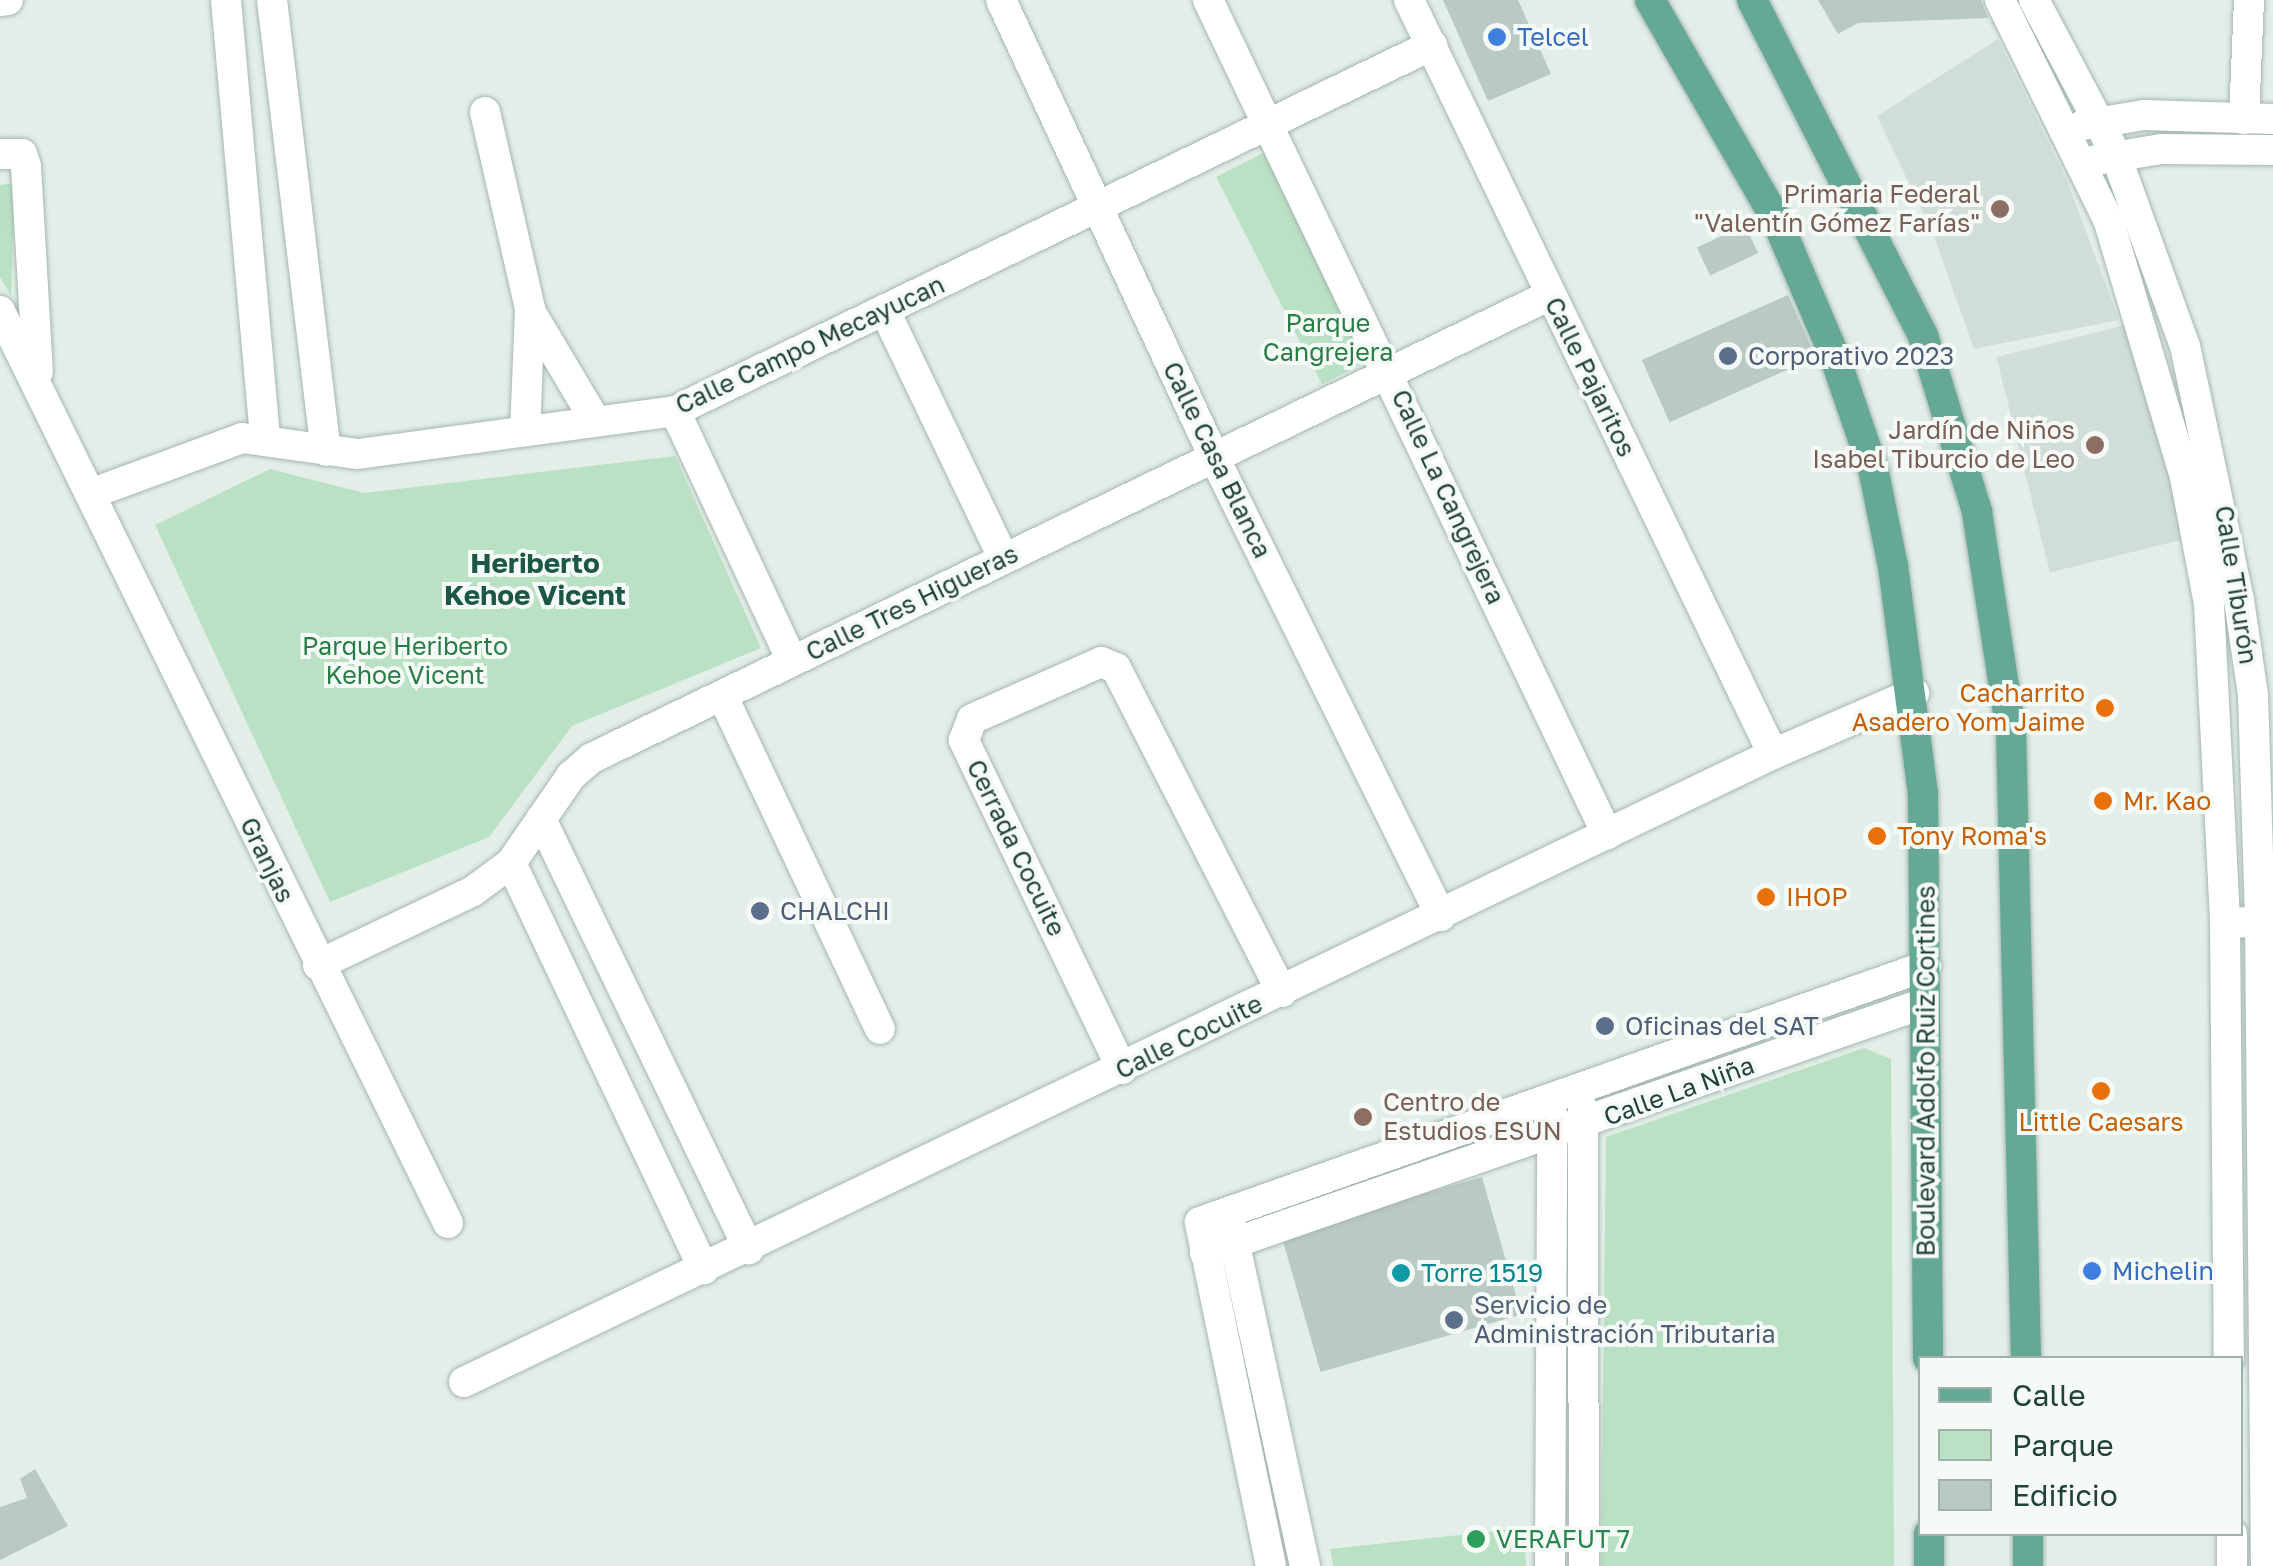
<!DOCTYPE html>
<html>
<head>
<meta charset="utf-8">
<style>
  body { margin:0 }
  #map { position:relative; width:2273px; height:1566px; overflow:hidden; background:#e3eee9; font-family:"Golos Text",sans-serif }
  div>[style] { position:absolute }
  .built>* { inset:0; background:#d1ded8; transform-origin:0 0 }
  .green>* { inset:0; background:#bbe1c4; transform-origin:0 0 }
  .building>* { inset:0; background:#b8cac2; transform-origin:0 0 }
  .roads { filter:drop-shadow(0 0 2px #a5b7b0) drop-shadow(0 0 2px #a5b7b0) }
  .street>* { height:30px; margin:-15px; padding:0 15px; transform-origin:15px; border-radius:15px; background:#fff }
  .secondary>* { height:30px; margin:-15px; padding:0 15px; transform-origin:15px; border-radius:15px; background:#fff }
  .primary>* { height:30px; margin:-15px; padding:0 15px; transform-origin:15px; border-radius:15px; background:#64a895 }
  .dots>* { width:28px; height:28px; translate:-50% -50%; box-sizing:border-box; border:5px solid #f5faf7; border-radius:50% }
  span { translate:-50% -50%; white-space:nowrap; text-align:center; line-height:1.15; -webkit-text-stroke:8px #f5faf7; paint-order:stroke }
  .shop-label { font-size:25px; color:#366cbe }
  .left { translate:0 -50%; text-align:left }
  .education-label { font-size:25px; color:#785e54 }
  .right { translate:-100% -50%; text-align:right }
  .park-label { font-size:25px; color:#277d46 }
  .street-label { font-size:25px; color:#214238 }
  .service-label { font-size:25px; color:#4e5e75 }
  .food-label { font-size:25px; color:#c56008 }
  .culture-label { font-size:25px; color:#0d838f }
  .leisure-label { font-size:25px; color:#27864d }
  .neighbourhood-label { font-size:28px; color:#1b5646; font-weight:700 }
  .legend { position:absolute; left:1918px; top:1356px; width:325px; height:180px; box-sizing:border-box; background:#f5faf7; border:2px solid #a0b0ab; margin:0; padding:12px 18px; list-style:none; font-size:30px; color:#214238 }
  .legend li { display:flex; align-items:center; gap:20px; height:50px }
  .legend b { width:50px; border:2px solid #a0b0ab }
</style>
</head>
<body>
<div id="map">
  <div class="built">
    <div style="clip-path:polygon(1998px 39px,2068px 183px,2119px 320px,1974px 349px,1934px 236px,1877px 116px)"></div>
    <div style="left:2137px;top:322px;width:222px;height:145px;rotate:76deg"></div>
  </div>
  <div class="green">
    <div style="left:1267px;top:151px;width:233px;height:57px;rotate:63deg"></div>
    <div style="clip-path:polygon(15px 183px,11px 296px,0 277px,0 185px)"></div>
    <div style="clip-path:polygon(675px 456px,761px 648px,572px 726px,489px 837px,330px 902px,155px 525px,270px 469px,364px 493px)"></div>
    <div style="clip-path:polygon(1864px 1048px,1891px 1059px,1894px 1566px,1601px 1566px,1606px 1137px)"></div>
    <div style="clip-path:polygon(1524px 1528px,1526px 1566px,1333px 1566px,1330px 1549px)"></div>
  </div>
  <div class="building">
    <div style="clip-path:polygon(1443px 0,1518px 0,1551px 74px,1488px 101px)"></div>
    <div style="clip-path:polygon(1818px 0,1981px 0,1988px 18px,1858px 23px,1838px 34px)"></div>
    <div style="left:1745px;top:225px;width:31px;height:53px;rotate:65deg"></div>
    <div style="left:1788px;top:295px;width:68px;height:160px;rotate:66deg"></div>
    <div style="left:1482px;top:1177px;width:143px;height:209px;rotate:74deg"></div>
    <div style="clip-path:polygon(35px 1469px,68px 1526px,0 1560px,0 1507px,27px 1498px,20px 1479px)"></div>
  </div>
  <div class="roads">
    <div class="street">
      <div style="left:226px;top:0;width:440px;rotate:84.9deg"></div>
      <div style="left:272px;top:0;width:454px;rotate:83.2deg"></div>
      <div style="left:1001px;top:0;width:504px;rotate:65.01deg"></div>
      <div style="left:1214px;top:457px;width:512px;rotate:63.69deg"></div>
      <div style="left:1208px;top:0;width:925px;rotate:64.43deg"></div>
      <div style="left:1409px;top:0;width:837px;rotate:64.23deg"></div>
      <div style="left:2000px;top:0;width:247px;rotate:63.8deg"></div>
      <div style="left:2109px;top:222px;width:266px;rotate:73.4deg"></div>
      <div style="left:2185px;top:477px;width:129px;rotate:79.3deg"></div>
      <div style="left:2209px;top:604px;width:319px;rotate:87.1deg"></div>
      <div style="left:2225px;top:923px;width:435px;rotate:89.5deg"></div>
      <div style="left:2034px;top:0;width:173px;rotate:62.1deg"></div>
      <div style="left:2115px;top:153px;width:205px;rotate:70.1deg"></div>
      <div style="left:2185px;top:346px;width:260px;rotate:78deg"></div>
      <div style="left:2239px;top:600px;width:96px;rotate:81.6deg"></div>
      <div style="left:2253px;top:695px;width:227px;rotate:88.2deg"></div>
      <div style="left:2260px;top:922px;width:644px;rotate:89.47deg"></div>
      <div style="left:485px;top:112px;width:202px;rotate:77.1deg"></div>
      <div style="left:530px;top:309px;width:122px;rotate:92.3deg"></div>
      <div style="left:2244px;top:119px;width:119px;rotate:-87.6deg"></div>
      <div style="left:2083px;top:125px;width:62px;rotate:-9.3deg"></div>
      <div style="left:2144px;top:115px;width:129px;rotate:1.8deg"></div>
      <div style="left:0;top:154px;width:22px"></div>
      <div style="left:22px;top:154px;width:13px;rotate:72deg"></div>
      <div style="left:26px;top:166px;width:206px;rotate:86.7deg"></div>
      <div style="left:2096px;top:160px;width:66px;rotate:-9.6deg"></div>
      <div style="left:2161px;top:149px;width:112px;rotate:0.5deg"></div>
      <div style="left:0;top:311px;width:1016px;rotate:63.84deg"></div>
      <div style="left:530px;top:311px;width:127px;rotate:59.2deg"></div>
      <div style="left:885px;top:311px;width:275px;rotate:64.4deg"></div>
      <div style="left:675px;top:411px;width:276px;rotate:64.9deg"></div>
      <div style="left:90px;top:494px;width:162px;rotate:-20.2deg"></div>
      <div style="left:242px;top:438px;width:117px;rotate:7.9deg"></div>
      <div style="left:358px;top:454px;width:320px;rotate:-7.7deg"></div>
      <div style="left:675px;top:411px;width:841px;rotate:-25.8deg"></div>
      <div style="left:723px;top:697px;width:367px;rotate:64.7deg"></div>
      <div style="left:541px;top:819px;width:478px;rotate:64.2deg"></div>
      <div style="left:511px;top:863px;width:450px;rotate:64.6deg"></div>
      <div style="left:318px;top:965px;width:172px;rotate:-25.5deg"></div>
      <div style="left:473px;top:891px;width:47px;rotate:-36.4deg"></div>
      <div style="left:511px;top:863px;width:106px;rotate:-55.4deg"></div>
      <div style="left:571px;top:776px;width:28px;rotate:-41deg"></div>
      <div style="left:592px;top:758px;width:1064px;rotate:-25.79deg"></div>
      <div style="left:1122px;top:1069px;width:365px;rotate:-115.7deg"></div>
      <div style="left:964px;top:740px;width:22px;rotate:-69deg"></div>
      <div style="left:972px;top:719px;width:141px;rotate:-23.8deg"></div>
      <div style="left:1101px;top:662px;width:16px;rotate:22deg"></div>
      <div style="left:1116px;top:668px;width:364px;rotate:62.9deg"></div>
      <div style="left:1583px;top:1109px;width:457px;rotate:89.9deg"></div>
      <div style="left:1230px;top:1222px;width:352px;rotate:77.7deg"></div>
      <div style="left:1205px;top:1253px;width:762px;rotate:-19.15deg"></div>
      <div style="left:464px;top:1382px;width:1452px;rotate:-25.63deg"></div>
      <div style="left:1773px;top:754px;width:154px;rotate:-23.4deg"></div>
      <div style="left:2232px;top:1534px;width:32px;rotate:90deg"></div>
      <div style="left:1271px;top:1566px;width:351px;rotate:-101.7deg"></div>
      <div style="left:1200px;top:1222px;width:770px;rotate:-19.42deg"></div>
      <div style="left:1550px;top:1566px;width:451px;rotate:-89.7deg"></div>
    </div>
    <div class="secondary">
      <div style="left:0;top:1px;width:8px;rotate:-7deg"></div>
      <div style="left:2225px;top:923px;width:35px;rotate:-2deg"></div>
    </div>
    <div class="primary">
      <div style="left:1650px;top:0;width:255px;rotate:60.1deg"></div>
      <div style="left:1777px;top:221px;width:142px;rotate:66.9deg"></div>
      <div style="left:1833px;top:352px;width:123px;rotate:71deg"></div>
      <div style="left:1873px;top:468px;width:100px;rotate:78.5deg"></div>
      <div style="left:1893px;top:566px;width:229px;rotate:82.5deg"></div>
      <div style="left:1923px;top:793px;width:565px;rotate:89.49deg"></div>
      <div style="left:1752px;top:0;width:377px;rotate:63deg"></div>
      <div style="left:1923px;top:336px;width:184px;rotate:72.9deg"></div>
      <div style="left:1977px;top:512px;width:222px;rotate:81.2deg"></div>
      <div style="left:2011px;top:731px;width:627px;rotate:88.63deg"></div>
      <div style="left:1929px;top:1534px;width:32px;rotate:90deg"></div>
      <div style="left:2028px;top:1534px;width:32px;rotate:90deg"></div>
    </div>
  </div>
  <div class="dots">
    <div style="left:1497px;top:37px;background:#3f7fe0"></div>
    <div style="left:2000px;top:209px;background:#8d6e63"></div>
    <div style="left:1728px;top:356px;background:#5c6f8a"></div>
    <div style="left:2095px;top:445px;background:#8d6e63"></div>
    <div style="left:2105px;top:708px;background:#e8710a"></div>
    <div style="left:2103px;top:801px;background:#e8710a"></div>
    <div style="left:1877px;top:836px;background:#e8710a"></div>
    <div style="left:1766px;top:897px;background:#e8710a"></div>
    <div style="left:760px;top:911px;background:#5c6f8a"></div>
    <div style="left:1605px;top:1026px;background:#5c6f8a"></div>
    <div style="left:2101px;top:1091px;background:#e8710a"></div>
    <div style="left:1363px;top:1117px;background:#8d6e63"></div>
    <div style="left:2092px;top:1271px;background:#3f7fe0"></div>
    <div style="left:1401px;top:1273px;background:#0f9aa8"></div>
    <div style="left:1454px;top:1320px;background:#5c6f8a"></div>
    <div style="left:1476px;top:1539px;background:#2e9e5b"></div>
  </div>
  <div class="shop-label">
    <span class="left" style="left:1517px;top:37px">Telcel</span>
    <span class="left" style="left:2112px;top:1271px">Michelin</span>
  </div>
  <div class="education-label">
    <span class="right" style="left:1980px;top:209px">Primaria Federal<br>"Valentín Gómez Farías"</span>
    <span class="right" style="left:2075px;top:445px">Jardín de Niños<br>Isabel Tiburcio de Leo</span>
    <span class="left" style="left:1383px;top:1117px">Centro de<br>Estudios ESUN</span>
  </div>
  <div class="park-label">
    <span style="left:1328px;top:338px">Parque<br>Cangrejera</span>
    <span style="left:405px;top:661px">Parque Heriberto<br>Kehoe Vicent</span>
  </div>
  <div class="street-label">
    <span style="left:810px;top:345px;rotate:-25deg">Calle Campo Mecayucan</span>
    <span style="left:1590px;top:377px;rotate:64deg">Calle Pajaritos</span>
    <span style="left:1217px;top:460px;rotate:64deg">Calle Casa Blanca</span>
    <span style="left:1448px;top:497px;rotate:65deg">Calle La Cangrejera</span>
    <span style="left:2236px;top:585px;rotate:81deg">Calle Tiburón</span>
    <span style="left:912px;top:603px;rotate:-26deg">Calle Tres Higueras</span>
    <span style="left:1016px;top:848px;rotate:64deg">Cerrada Cocuite</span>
    <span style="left:267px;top:860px;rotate:64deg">Granjas</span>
    <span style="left:1189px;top:1037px;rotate:-26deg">Calle Cocuite</span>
    <span style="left:1926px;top:1071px;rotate:-90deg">Boulevard Adolfo Ruiz Cortines</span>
    <span style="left:1679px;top:1091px;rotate:-20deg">Calle La Niña</span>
  </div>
  <div class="service-label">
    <span class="left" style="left:1748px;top:356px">Corporativo 2023</span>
    <span class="left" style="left:780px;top:911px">CHALCHI</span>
    <span class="left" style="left:1625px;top:1026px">Oficinas del SAT</span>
    <span class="left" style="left:1474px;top:1320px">Servicio de<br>Administración Tributaria</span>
  </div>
  <div class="food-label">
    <span class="right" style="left:2085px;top:708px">Cacharrito<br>Asadero Yom Jaime</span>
    <span class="left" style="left:2123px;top:801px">Mr. Kao</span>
    <span class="left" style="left:1897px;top:836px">Tony Roma's</span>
    <span class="left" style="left:1786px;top:897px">IHOP</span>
    <span style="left:2101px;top:1122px">Little Caesars</span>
  </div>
  <div class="culture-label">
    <span class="left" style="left:1421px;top:1273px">Torre 1519</span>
  </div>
  <div class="leisure-label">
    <span class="left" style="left:1496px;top:1539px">VERAFUT 7</span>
  </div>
  <div class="neighbourhood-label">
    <span style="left:535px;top:579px">Heriberto<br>Kehoe Vicent</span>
  </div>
  <ul class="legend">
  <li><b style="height:12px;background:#64a895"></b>Calle</li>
  <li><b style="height:28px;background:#bbe1c4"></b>Parque</li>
  <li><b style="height:28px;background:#b8cac2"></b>Edificio</li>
  </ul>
</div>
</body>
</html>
